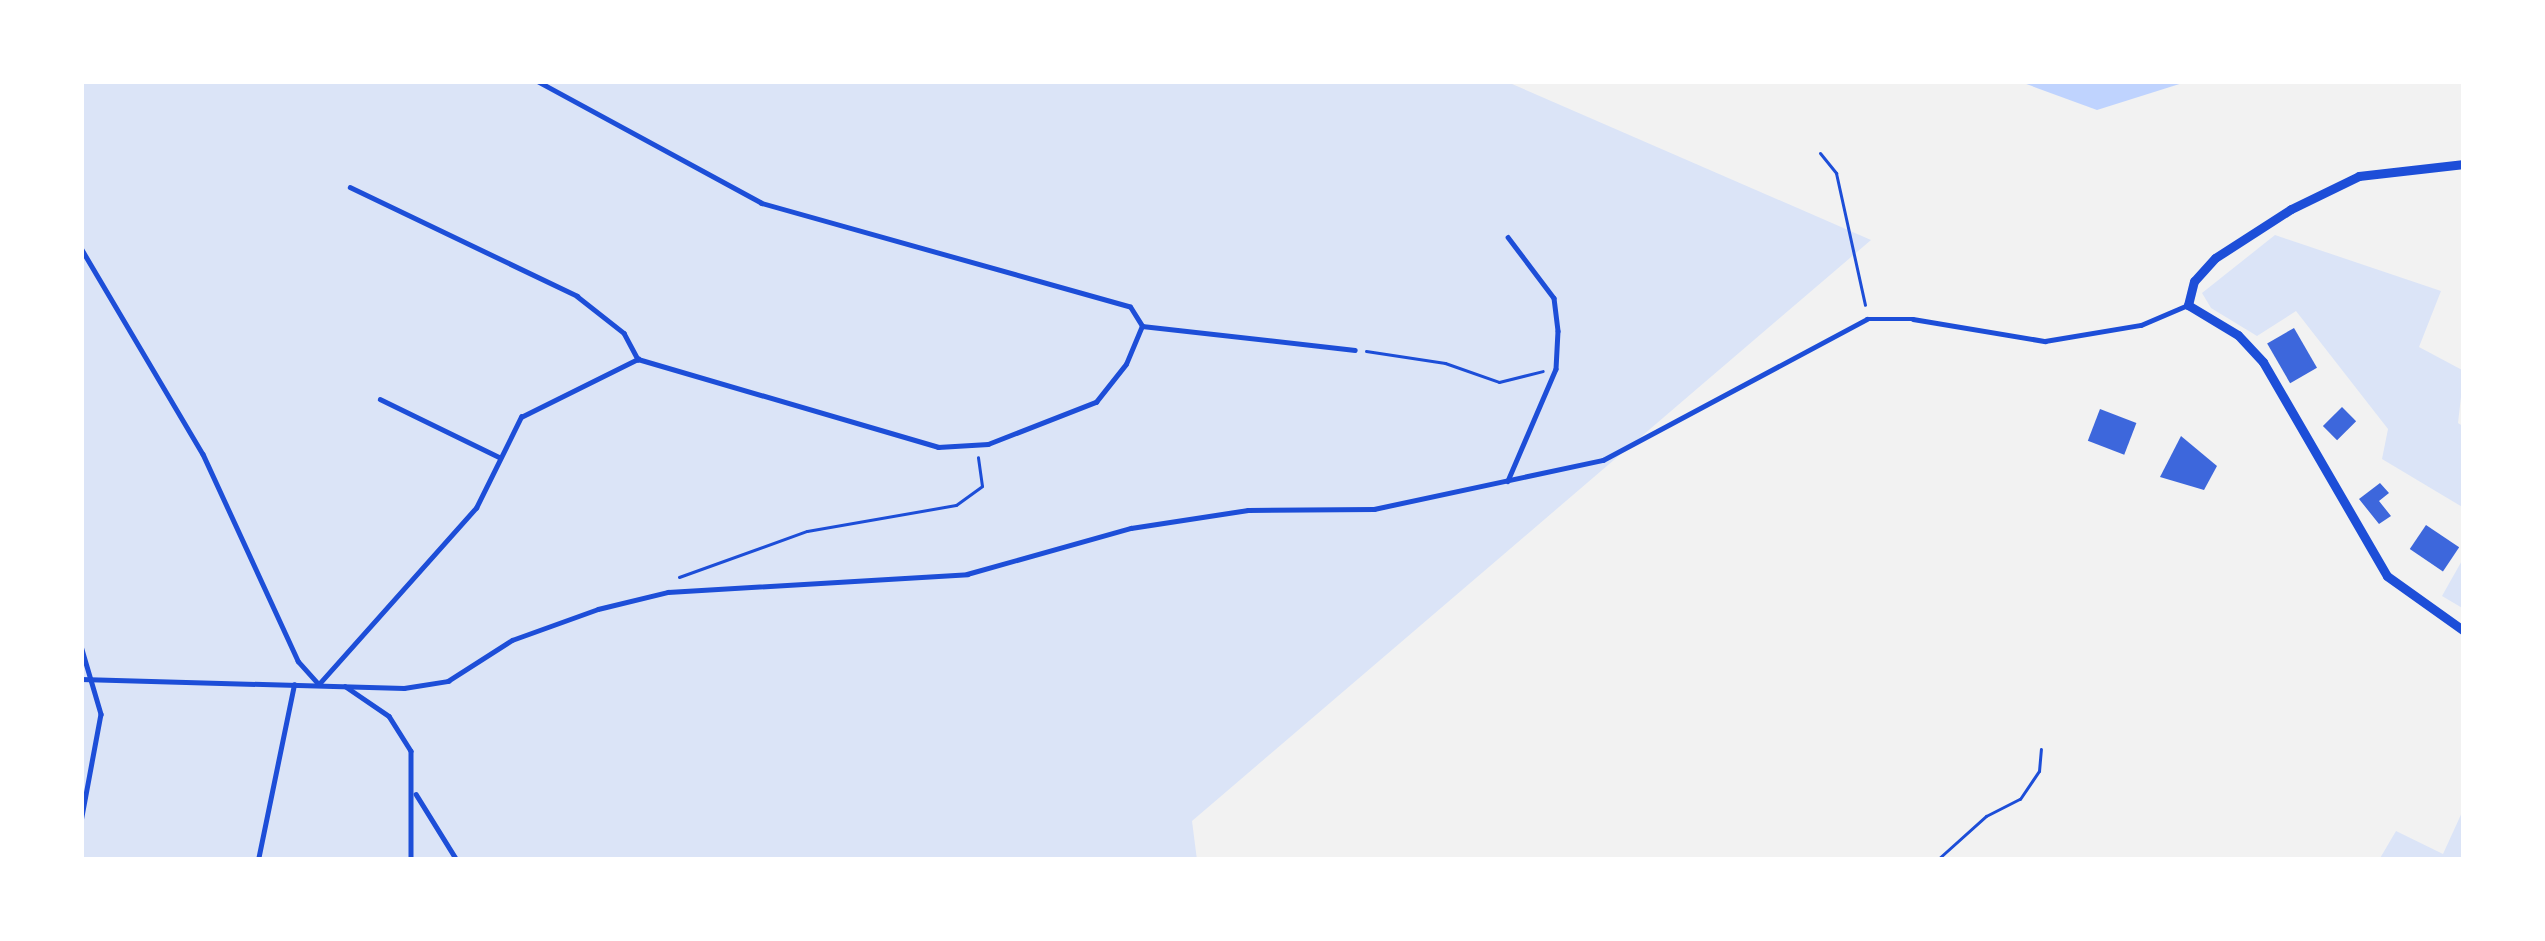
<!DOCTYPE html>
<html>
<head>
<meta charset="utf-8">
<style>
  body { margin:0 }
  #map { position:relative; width:2545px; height:941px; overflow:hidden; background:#f2f2f2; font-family:Overpass,sans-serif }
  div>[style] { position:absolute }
  .green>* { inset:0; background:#dbe4f7 }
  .water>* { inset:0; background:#bfd3fe }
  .building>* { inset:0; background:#3d67dc; transform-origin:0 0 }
  .path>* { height:3px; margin:-1.5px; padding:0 1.5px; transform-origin:1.5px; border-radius:1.5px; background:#1d4ed8 }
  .service>* { height:4.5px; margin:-2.25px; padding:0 2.25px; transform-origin:2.25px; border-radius:2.25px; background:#1d4ed8 }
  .minor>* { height:9px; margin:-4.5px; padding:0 4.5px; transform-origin:4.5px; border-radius:4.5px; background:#1d4ed8 }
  span { translate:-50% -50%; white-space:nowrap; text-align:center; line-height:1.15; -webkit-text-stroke:12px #fff; paint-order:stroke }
  .frame { position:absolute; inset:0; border:84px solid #fff; pointer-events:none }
</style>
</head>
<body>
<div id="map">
  <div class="green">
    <div style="clip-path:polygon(81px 81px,1505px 81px,1871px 240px,1192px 821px,1197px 860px,81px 860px)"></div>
    <div style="clip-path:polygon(2275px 235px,2441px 291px,2419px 347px,2464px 371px,2458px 423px,2464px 427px,2464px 508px,2382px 459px,2388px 429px,2296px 311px,2257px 336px,2211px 308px,2202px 293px)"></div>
    <div style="clip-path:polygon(2464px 557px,2464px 609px,2442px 596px)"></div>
    <div style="clip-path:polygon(2464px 808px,2464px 860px,2379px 860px,2396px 831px,2443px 854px)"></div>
  </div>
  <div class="water">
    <div style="clip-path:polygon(2018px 81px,2189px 81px,2097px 110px)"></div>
  </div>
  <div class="building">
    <div style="left:2294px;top:328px;width:46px;height:31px;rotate:60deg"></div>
    <div style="left:2342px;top:407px;width:20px;height:27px;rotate:45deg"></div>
    <div style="left:2100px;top:409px;width:39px;height:34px;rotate:21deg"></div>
    <div style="clip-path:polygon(2181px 436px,2217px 466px,2204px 490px,2160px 477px)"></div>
    <div style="clip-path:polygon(2380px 483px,2389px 493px,2379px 501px,2391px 516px,2379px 524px,2359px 499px)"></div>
    <div style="left:2426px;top:525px;width:40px;height:29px;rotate:34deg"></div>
  </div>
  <div class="path">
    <div style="left:1820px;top:153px;width:26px;rotate:51deg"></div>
    <div style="left:1836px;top:173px;width:135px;rotate:77.6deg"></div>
    <div style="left:1366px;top:351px;width:80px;rotate:8.6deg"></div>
    <div style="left:1445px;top:363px;width:57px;rotate:19.4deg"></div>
    <div style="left:1499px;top:382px;width:45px;rotate:-14deg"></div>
    <div style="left:679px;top:577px;width:136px;rotate:-19.8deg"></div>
    <div style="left:807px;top:531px;width:151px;rotate:-9.9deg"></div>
    <div style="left:956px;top:505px;width:32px;rotate:-36deg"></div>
    <div style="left:982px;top:486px;width:29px;rotate:-98deg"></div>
    <div style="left:1937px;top:860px;width:66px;rotate:-41.9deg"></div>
    <div style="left:1986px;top:816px;width:38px;rotate:-27deg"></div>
    <div style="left:2020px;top:799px;width:34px;rotate:-56deg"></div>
    <div style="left:2039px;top:771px;width:22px;rotate:-85deg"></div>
  </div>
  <div class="service">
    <div style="left:350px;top:187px;width:252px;rotate:25.6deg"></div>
    <div style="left:577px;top:296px;width:60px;rotate:38.2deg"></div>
    <div style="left:624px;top:333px;width:30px;rotate:62deg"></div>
    <div style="left:1508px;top:237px;width:76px;rotate:53deg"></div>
    <div style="left:1554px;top:298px;width:33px;rotate:83deg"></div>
    <div style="left:1558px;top:331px;width:38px;rotate:93deg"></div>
    <div style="left:1556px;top:369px;width:122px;rotate:113.2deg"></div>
    <div style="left:81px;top:248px;width:239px;rotate:59.4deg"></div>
    <div style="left:203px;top:454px;width:228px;rotate:65.3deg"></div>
    <div style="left:298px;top:661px;width:31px;rotate:48deg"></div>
    <div style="left:319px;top:684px;width:236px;rotate:-48.3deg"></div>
    <div style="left:476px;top:508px;width:102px;rotate:-63.7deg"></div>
    <div style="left:521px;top:417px;width:131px;rotate:-26.4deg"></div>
    <div style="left:638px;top:359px;width:313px;rotate:16.3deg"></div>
    <div style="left:938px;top:447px;width:50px;rotate:-3.4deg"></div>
    <div style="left:988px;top:444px;width:116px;rotate:-21.3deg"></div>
    <div style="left:1096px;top:402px;width:48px;rotate:-51.7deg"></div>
    <div style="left:1126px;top:364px;width:41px;rotate:-67.2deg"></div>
    <div style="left:1142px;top:326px;width:22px;rotate:-122deg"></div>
    <div style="left:1130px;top:307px;width:383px;rotate:-164.3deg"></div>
    <div style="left:761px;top:203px;width:256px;rotate:-151.5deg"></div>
    <div style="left:1142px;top:326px;width:214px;rotate:6.4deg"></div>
    <div style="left:380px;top:399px;width:132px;rotate:26deg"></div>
    <div style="left:81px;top:646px;width:71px;rotate:73.6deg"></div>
    <div style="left:101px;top:714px;width:110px;rotate:100.5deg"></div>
    <div style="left:81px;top:679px;width:323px;rotate:1.6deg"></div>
    <div style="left:404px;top:688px;width:45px;rotate:-9deg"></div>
    <div style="left:448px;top:681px;width:76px;rotate:-32.6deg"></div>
    <div style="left:512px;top:640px;width:91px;rotate:-19.8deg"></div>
    <div style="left:598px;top:609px;width:72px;rotate:-13.7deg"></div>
    <div style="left:668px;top:592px;width:300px;rotate:-3.4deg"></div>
    <div style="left:967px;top:574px;width:170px;rotate:-15.7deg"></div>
    <div style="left:1131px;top:528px;width:118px;rotate:-8.7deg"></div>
    <div style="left:1248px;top:510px;width:126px;rotate:-0.5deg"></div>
    <div style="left:1374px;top:509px;width:234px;rotate:-12.1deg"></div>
    <div style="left:1603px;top:460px;width:299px;rotate:-28.1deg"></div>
    <div style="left:1867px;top:319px;width:46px"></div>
    <div style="left:1913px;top:319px;width:134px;rotate:9.5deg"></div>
    <div style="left:2045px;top:341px;width:97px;rotate:-9.5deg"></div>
    <div style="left:2141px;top:325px;width:51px;rotate:-23.1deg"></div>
    <div style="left:345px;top:686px;width:53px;rotate:34.3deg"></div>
    <div style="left:389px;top:716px;width:41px;rotate:57.8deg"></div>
    <div style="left:411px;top:751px;width:109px;rotate:90deg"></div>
    <div style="left:416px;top:794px;width:78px;rotate:58.2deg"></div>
    <div style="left:258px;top:860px;width:179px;rotate:-78.4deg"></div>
  </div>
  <div class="minor">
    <div style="left:2464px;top:164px;width:106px;rotate:173.5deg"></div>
    <div style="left:2359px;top:176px;width:76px;rotate:154.1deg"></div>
    <div style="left:2291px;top:209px;width:90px;rotate:147.2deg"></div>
    <div style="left:2215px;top:258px;width:31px;rotate:132deg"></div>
    <div style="left:2194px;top:281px;width:25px;rotate:104deg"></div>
    <div style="left:2188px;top:305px;width:58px;rotate:31deg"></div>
    <div style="left:2238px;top:335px;width:37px;rotate:47deg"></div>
    <div style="left:2263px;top:362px;width:247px;rotate:59.9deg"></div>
    <div style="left:2387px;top:576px;width:95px;rotate:35.5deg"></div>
  </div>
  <div class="frame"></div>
</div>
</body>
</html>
